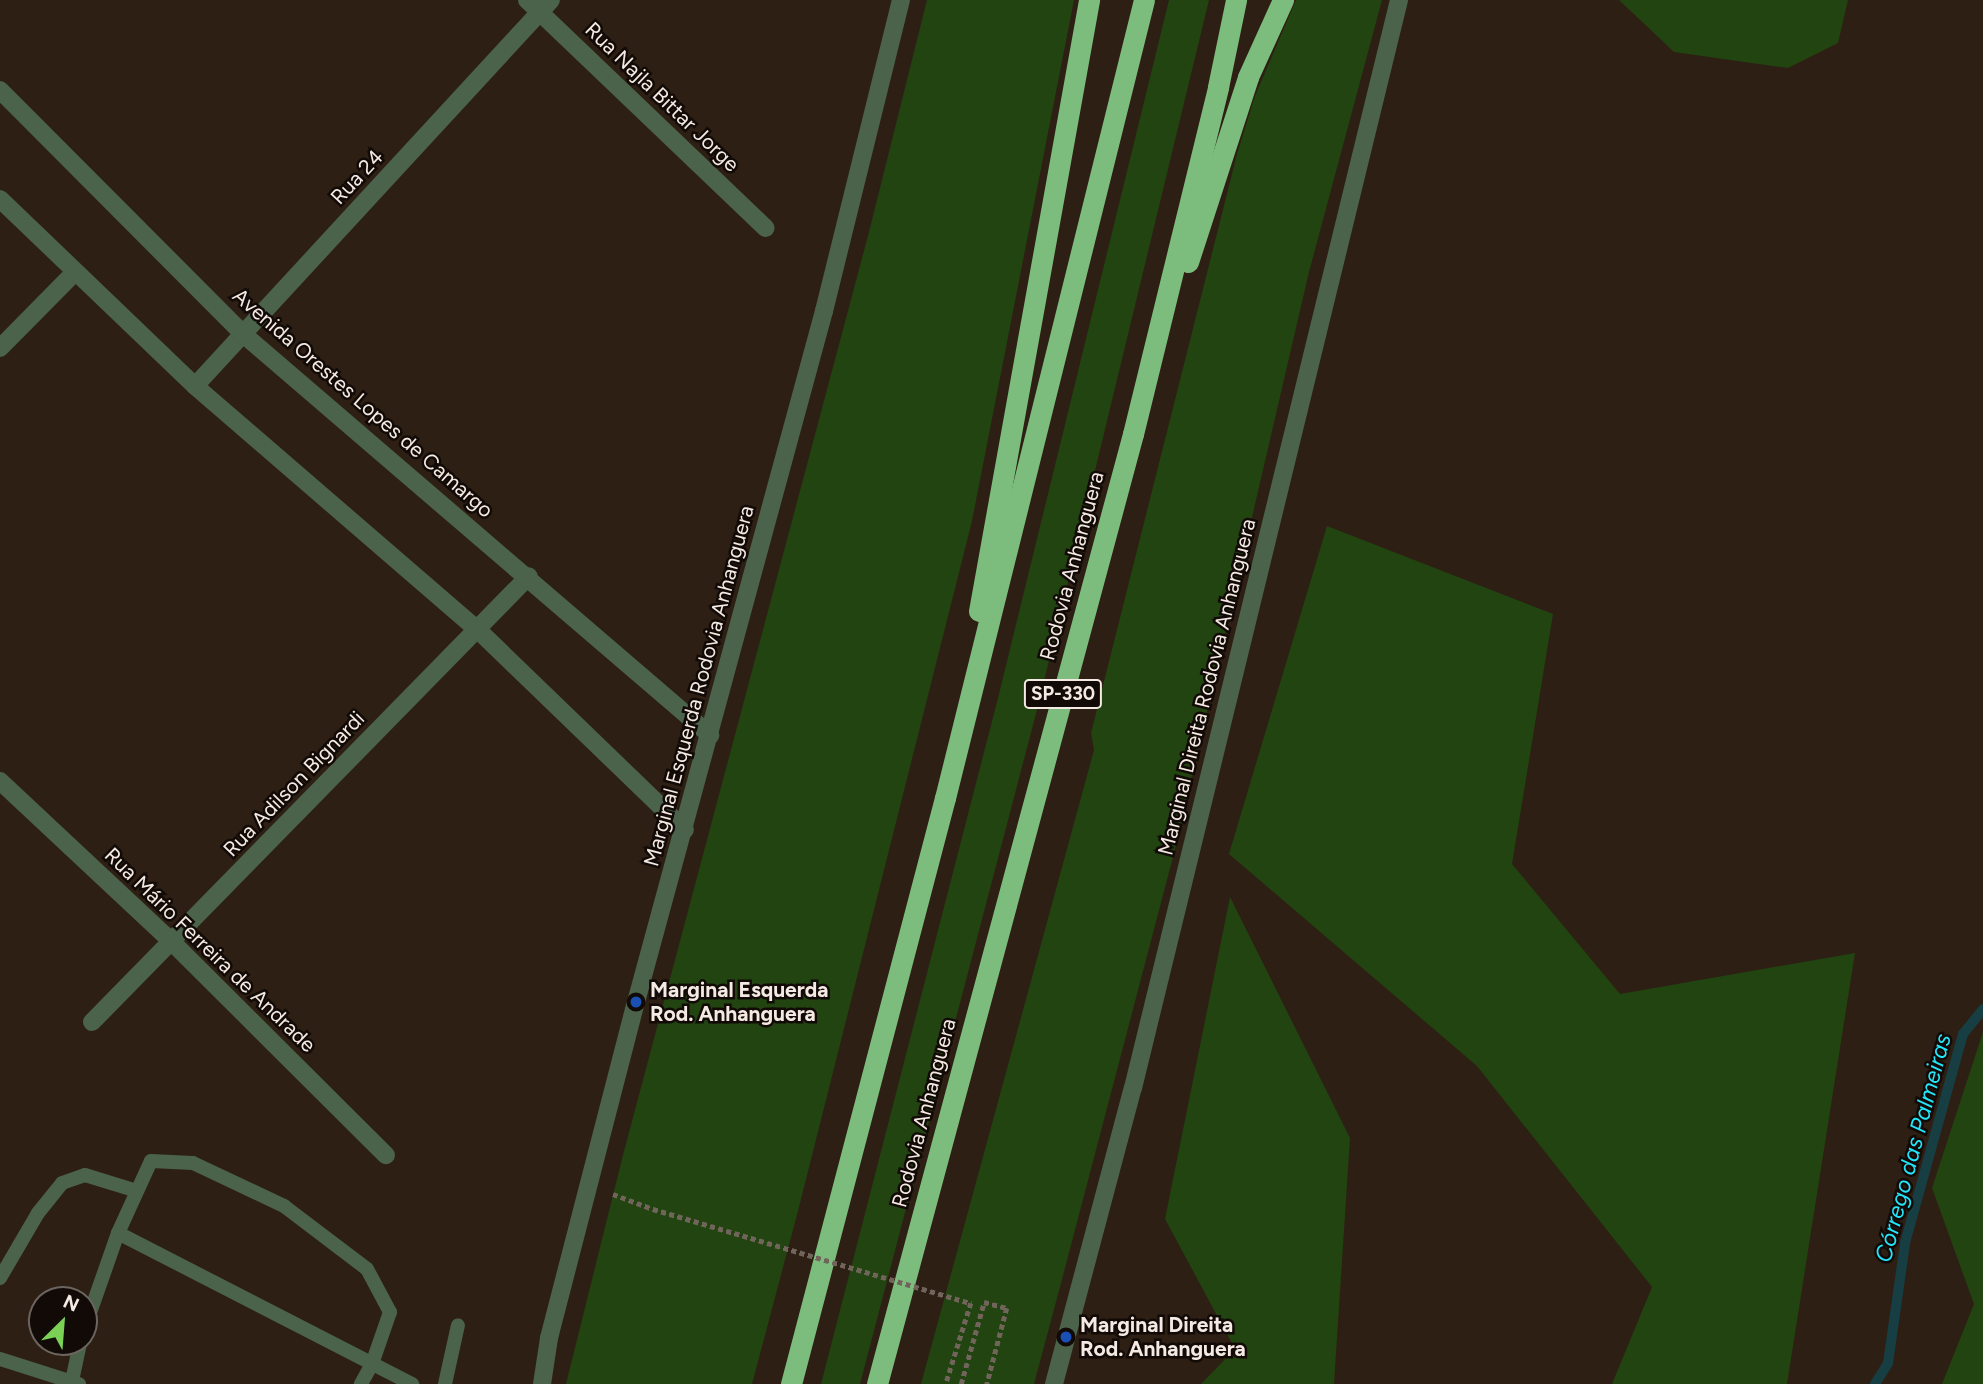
<!DOCTYPE html>
<html>
<head>
<meta charset="utf-8">
<style>
  body { margin:0 }
  #map { position:relative; width:1983px; height:1384px; overflow:hidden; background:#2e1f14; font-family:Figtree,sans-serif }
  div>[style] { position:absolute }
  .green>* { inset:0; background:#214410 }
  .stream>* { height:10px; margin:-5px; padding:0 5px; transform-origin:5px; border-radius:5px; background:#173e43 }
  .path>* { height:4.5px; margin-top:-2.25px; transform-origin:0; background:repeating-linear-gradient(90deg,#71645a 0 5px,transparent 0 8.5px) }
  .service>* { height:14px; margin:-7px; padding:0 7px; transform-origin:7px; border-radius:7px; background:#4a634a }
  .minor>* { height:18px; margin:-9px; padding:0 9px; transform-origin:9px; border-radius:9px; background:#4a634a }
  .tertiary>* { height:18px; margin:-9px; padding:0 9px; transform-origin:9px; border-radius:9px; background:#4a634a }
  .motorway>* { height:21px; margin:-10.5px; padding:0 10.5px; transform-origin:10.5px; border-radius:10.5px; background:#7cbd7e }
  .path-bridge>* { height:4.5px; margin-top:-2.25px; transform-origin:0; background:repeating-linear-gradient(90deg,#71645a 0 5px,transparent 0 8.5px) }
  .dots>* { width:19px; height:19px; translate:-50% -50%; box-sizing:border-box; border:4px solid #110a06; border-radius:50% }
  span { translate:-50% -50%; white-space:nowrap; text-align:center; line-height:1.15; -webkit-text-stroke:5px #110a06; paint-order:stroke }
  .shield-label span { padding:2px 5px; background:#110a06; border:2px solid; border-radius:5px; -webkit-text-stroke-width:0 }
  .shield-label { font-size:19px; color:#f5eae3; font-weight:700 }
  .street-label { font-size:21px; color:#f5eae3 }
  .poi-label { font-size:21px; color:#f5eae3; font-weight:700 }
  .left { translate:0 -50%; text-align:left }
  .water-label { font-size:23px; color:#24e6fb; font-style:italic }
  .north { position:absolute; left:28px; top:1286px; width:70px; height:70px; box-sizing:border-box; background:#110a06; border:2px solid #6c645e; border-radius:50%; rotate:25deg; font-size:19px; font-weight:700; line-height:28px; text-align:center; color:#f5eae3 }
  .north::after { content:''; display:block; margin:auto; width:24px; height:32px; background:#7ad156; clip-path:polygon(50% 0,100% 100%,50% 72%,0 100%) }
</style>
</head>
<body>
<div id="map">
  <div class="green">
    <div style="clip-path:polygon(927px 0,1074px 0,972px 521px,798px 1211px,752px 1384px,566px 1384px,623px 1155px,869px 232px)"></div>
    <div style="clip-path:polygon(1169px 0,1209px 0,1038px 706px,860px 1384px,821px 1384px,998px 698px)"></div>
    <div style="clip-path:polygon(1296px 0,1382px 0,1309px 272px,1173px 857px,1060px 1287px,1034px 1384px,921px 1384px,1094px 750px,1091px 733px,1237px 154px,1255px 96px)"></div>
    <div style="clip-path:polygon(1619px 0,1848px 0,1838px 43px,1788px 68px,1674px 52px)"></div>
    <div style="clip-path:polygon(1327px 526px,1553px 614px,1512px 864px,1620px 994px,1855px 953px,1787px 1384px,1612px 1384px,1652px 1287px,1477px 1066px,1229px 854px)"></div>
    <div style="clip-path:polygon(1230px 897px,1350px 1138px,1334px 1384px,1201px 1384px,1235px 1349px,1165px 1219px)"></div>
    <div style="clip-path:polygon(1983px 1032px,1983px 1384px,1942px 1384px,1974px 1304px,1932px 1188px)"></div>
  </div>
  <div class="stream">
    <div style="left:1875px;top:1384px;width:25px;rotate:-58deg"></div>
    <div style="left:1888px;top:1363px;width:121px;rotate:-81.9deg"></div>
    <div style="left:1905px;top:1243px;width:217px;rotate:-74.5deg"></div>
    <div style="left:1963px;top:1034px;width:32px;rotate:-51deg"></div>
  </div>
  <div class="path">
    <div style="left:613px;top:1194px;width:43px;rotate:20.6deg"></div>
    <div style="left:961px;top:1384px;width:85px;rotate:-74.3deg"></div>
    <div style="left:984px;top:1302px;width:24px;rotate:15deg"></div>
    <div style="left:1007px;top:1308px;width:79px;rotate:104.7deg"></div>
  </div>
  <div class="service">
    <div style="left:118px;top:1233px;width:331px;rotate:27.2deg"></div>
    <div style="left:0;top:1278px;width:75px;rotate:-59.7deg"></div>
    <div style="left:38px;top:1213px;width:38px;rotate:-51deg"></div>
    <div style="left:62px;top:1183px;width:24px;rotate:-19deg"></div>
    <div style="left:85px;top:1175px;width:54px;rotate:17.1deg"></div>
    <div style="left:84px;top:1330px;width:103px;rotate:-70.7deg"></div>
    <div style="left:118px;top:1233px;width:79px;rotate:-65.4deg"></div>
    <div style="left:151px;top:1161px;width:42px;rotate:2.7deg"></div>
    <div style="left:193px;top:1163px;width:101px;rotate:25.3deg"></div>
    <div style="left:284px;top:1206px;width:104px;rotate:37.2deg"></div>
    <div style="left:367px;top:1269px;width:49px;rotate:61.9deg"></div>
    <div style="left:390px;top:1312px;width:55px;rotate:109.1deg"></div>
    <div style="left:372px;top:1364px;width:23px;rotate:119deg"></div>
    <div style="left:0;top:1359px;width:83px;rotate:17.6deg"></div>
    <div style="left:72px;top:1381px;width:40px;rotate:-78deg"></div>
    <div style="left:445px;top:1384px;width:60px;rotate:-77.6deg"></div>
  </div>
  <div class="minor">
    <div style="left:527px;top:0;width:330px;rotate:43.7deg"></div>
    <div style="left:0;top:348px;width:107px;rotate:-45.4deg"></div>
    <div style="left:195px;top:386px;width:525px;rotate:-47.32deg"></div>
    <div style="left:0;top:781px;width:236px;rotate:43.1deg"></div>
    <div style="left:172px;top:942px;width:302px;rotate:44.9deg"></div>
    <div style="left:92px;top:1022px;width:624px;rotate:-45.58deg"></div>
  </div>
  <div class="tertiary">
    <div style="left:0;top:90px;width:344px;rotate:45.1deg"></div>
    <div style="left:243px;top:334px;width:616px;rotate:40.65deg"></div>
    <div style="left:0;top:199px;width:270px;rotate:43.8deg"></div>
    <div style="left:195px;top:386px;width:372px;rotate:40.8deg"></div>
    <div style="left:477px;top:629px;width:289px;rotate:44deg"></div>
    <div style="left:542px;top:1384px;width:47px;rotate:-81.3deg"></div>
    <div style="left:549px;top:1338px;width:347px;rotate:-75.5deg"></div>
    <div style="left:636px;top:1002px;width:716px;rotate:-74.78deg"></div>
    <div style="left:824px;top:311px;width:320px;rotate:-76.1deg"></div>
    <div style="left:1054px;top:1384px;width:306px;rotate:-75.1deg"></div>
    <div style="left:1133px;top:1088px;width:1120px;rotate:-76.26deg"></div>
  </div>
  <div class="motorway">
    <div style="left:1188px;top:262px;width:194px;rotate:-72deg"></div>
    <div style="left:1248px;top:77px;width:85px;rotate:-65.6deg"></div>
    <div style="left:979px;top:611px;width:621px;rotate:-79.79deg"></div>
    <div style="left:791px;top:1384px;width:606px;rotate:-75.28deg"></div>
    <div style="left:945px;top:798px;width:822px;rotate:-76deg"></div>
    <div style="left:877px;top:1384px;width:984px;rotate:-74.92deg"></div>
    <div style="left:1133px;top:434px;width:357px;rotate:-76.2deg"></div>
    <div style="left:1218px;top:87px;width:89px;rotate:-78.3deg"></div>
  </div>
  <div class="path-bridge">
    <div style="left:653px;top:1209px;width:332px;rotate:16.5deg"></div>
    <div style="left:971px;top:1303px;width:85px;rotate:107.2deg"></div>
  </div>
  <div class="dots">
    <div style="left:636px;top:1002px;background:#1a4fb4"></div>
    <div style="left:1066px;top:1337px;background:#1a4fb4"></div>
  </div>
  <div class="shield-label">
    <span style="left:1063px;top:694px">SP-330</span>
  </div>
  <div class="street-label">
    <span style="left:662px;top:97px;rotate:44deg">Rua Najla Bittar Jorge</span>
    <span style="left:357px;top:177px;rotate:-47deg">Rua 24</span>
    <span style="left:363px;top:403px;rotate:41deg">Avenida Orestes Lopes de Camargo</span>
    <span style="left:1072px;top:566px;rotate:-75deg">Rodovia Anhanguera</span>
    <span style="left:699px;top:686px;rotate:-75deg">Marginal Esquerda Rodovia Anhanguera</span>
    <span style="left:1207px;top:687px;rotate:-76deg">Marginal Direita Rodovia Anhanguera</span>
    <span style="left:294px;top:784px;rotate:-46deg">Rua Adilson Bignardi</span>
    <span style="left:210px;top:950px;rotate:44deg">Rua Mário Ferreira de Andrade</span>
    <span style="left:924px;top:1113px;rotate:-75deg">Rodovia Anhanguera</span>
  </div>
  <div class="poi-label">
    <span class="left" style="left:650px;top:1002px">Marginal Esquerda<br>Rod. Anhanguera</span>
    <span class="left" style="left:1080px;top:1337px">Marginal Direita<br>Rod. Anhanguera</span>
  </div>
  <div class="water-label">
    <span style="left:1913px;top:1148px;rotate:-75deg">Córrego das Palmeiras</span>
  </div>
  <div class="north">N</div>
</div>
</body>
</html>
